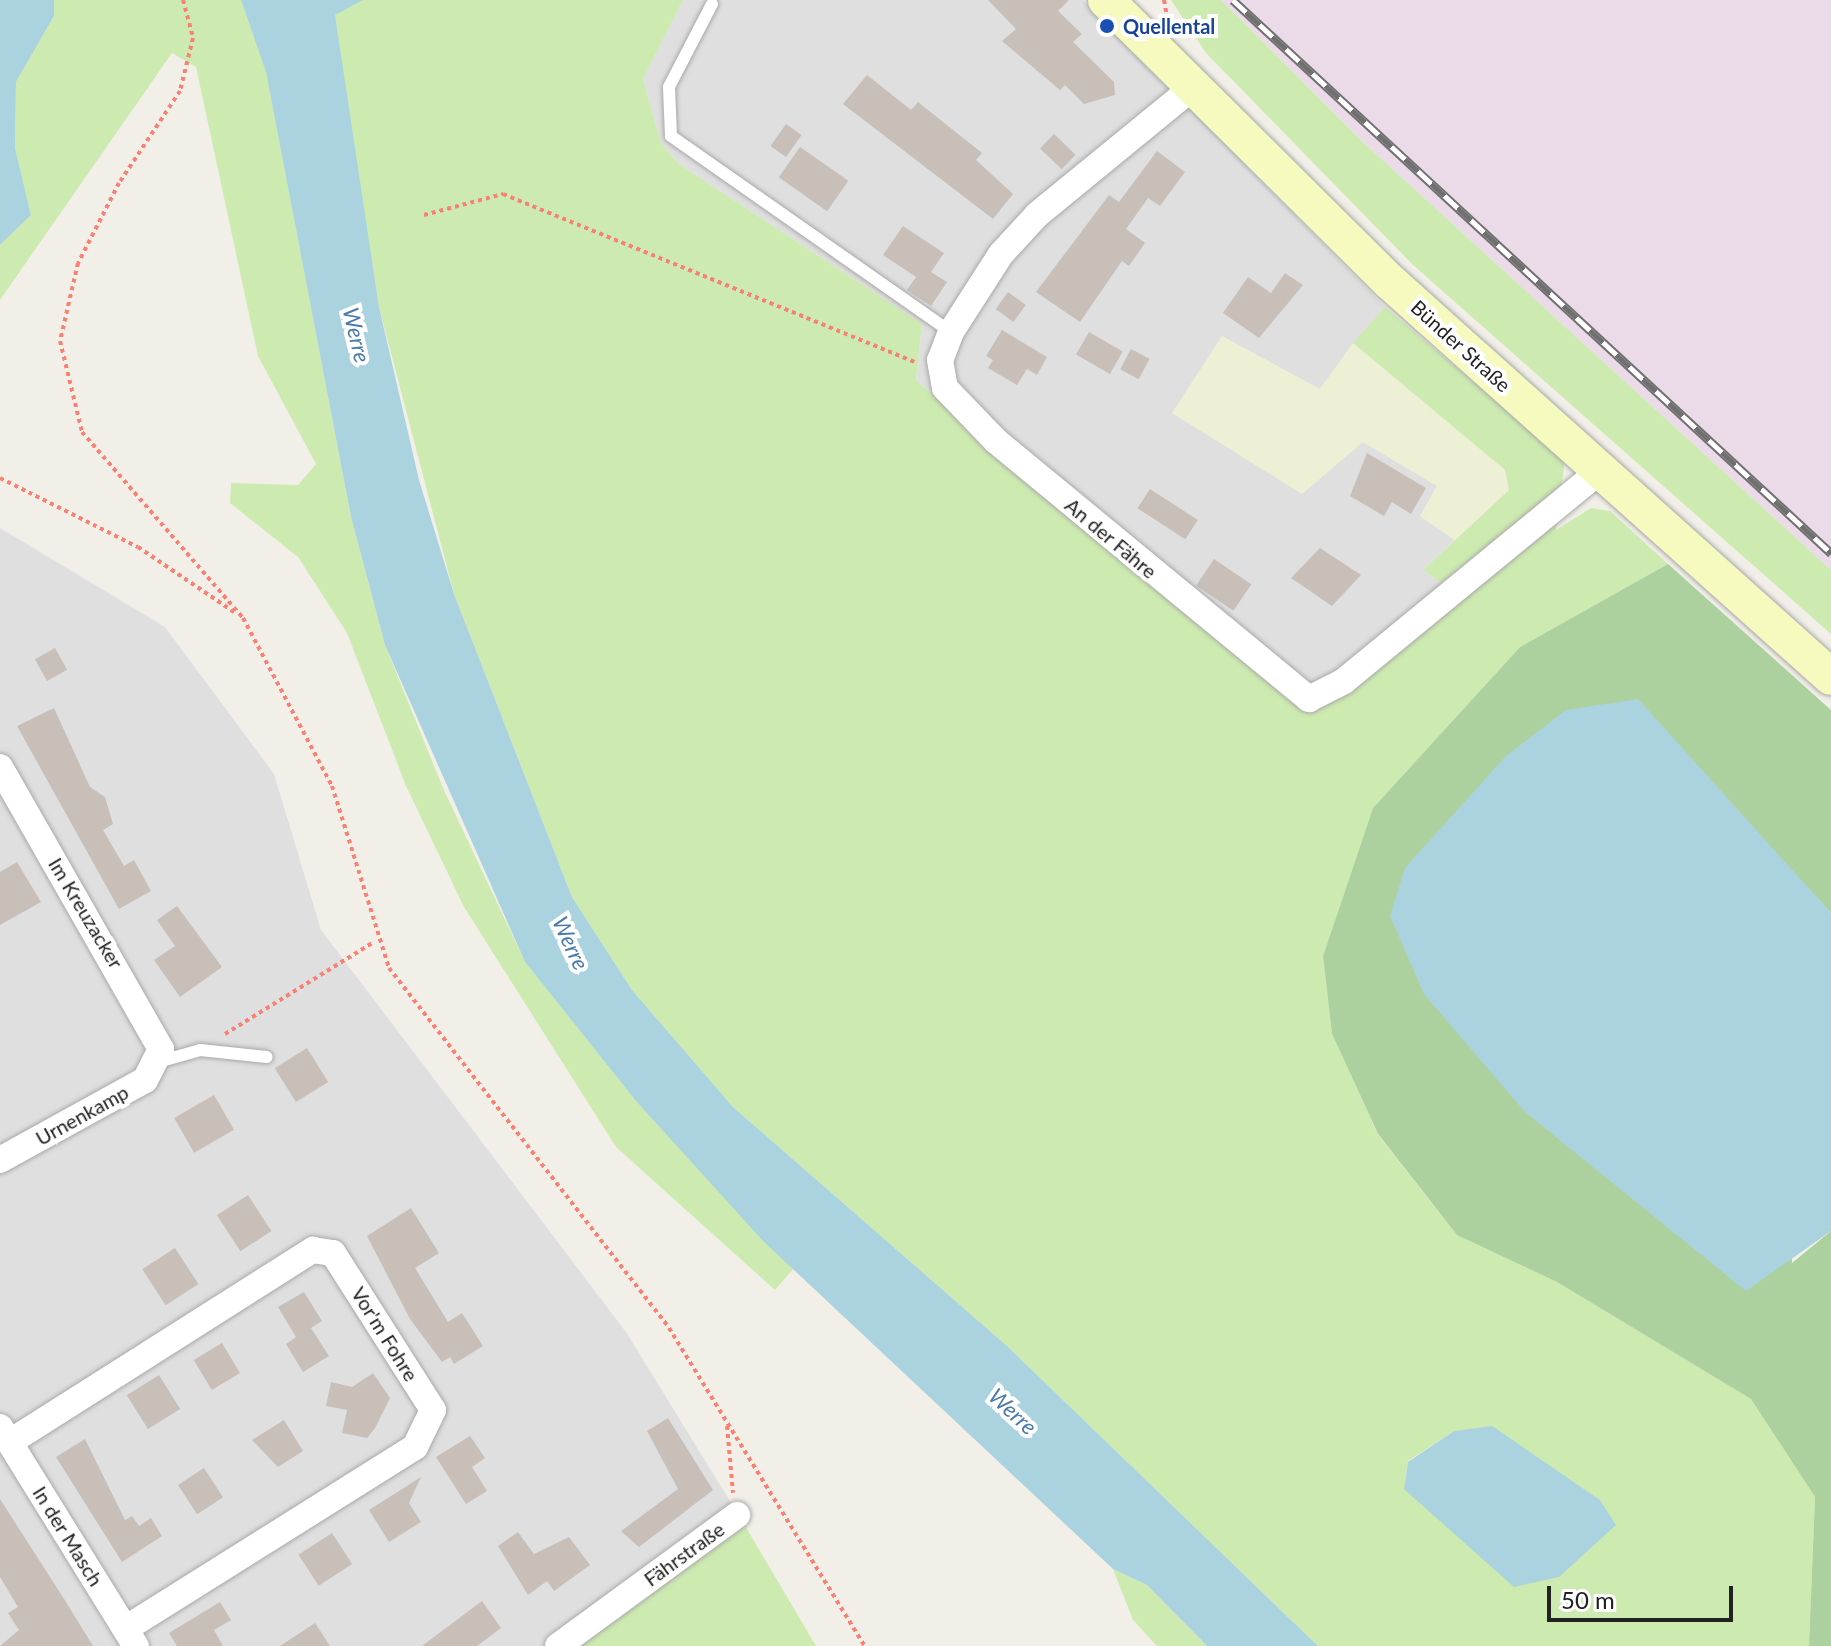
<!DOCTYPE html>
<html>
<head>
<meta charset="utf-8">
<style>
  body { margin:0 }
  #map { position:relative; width:1831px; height:1646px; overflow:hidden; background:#f2efe9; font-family:Lato,sans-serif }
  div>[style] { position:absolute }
  .residential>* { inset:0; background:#e0dfdf }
  .industrial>* { inset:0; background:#ebdbe8 }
  .farmland>* { inset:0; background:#eef0d5 }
  .grass>* { inset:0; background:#cdebb0 }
  .forest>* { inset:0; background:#add19e }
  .water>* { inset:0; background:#aad3df }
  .building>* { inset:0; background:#c7bfb8; transform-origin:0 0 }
  .path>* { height:4px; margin-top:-2px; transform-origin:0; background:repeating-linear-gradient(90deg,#fa8072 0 4px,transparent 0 8px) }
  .roads { filter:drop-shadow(0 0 2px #a9a9a9) drop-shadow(0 0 2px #a9a9a9) }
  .lane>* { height:12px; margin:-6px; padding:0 6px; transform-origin:6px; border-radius:6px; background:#fff }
  .street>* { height:26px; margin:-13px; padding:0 13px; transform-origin:13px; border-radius:13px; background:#fff }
  .secondary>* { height:36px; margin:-18px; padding:0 18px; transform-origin:18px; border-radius:18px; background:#f7fabf }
  .rail>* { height:9px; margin-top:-4.5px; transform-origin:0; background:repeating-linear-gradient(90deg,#fff 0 18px,#707070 0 36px); box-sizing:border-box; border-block:2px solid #707070 }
  .dots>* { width:22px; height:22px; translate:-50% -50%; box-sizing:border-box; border:4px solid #fff; border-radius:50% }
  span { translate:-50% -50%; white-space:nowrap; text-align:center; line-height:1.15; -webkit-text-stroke:8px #fff; paint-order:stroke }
  .transit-label { font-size:20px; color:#164399; font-weight:700 }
  .left { translate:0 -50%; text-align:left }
  .street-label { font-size:20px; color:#222 }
  .water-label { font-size:22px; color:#4a7aab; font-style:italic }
  .scale { position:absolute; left:1547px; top:1586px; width:186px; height:36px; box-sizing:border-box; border:4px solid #222; border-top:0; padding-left:10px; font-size:24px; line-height:28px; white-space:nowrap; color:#222; -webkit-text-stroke:6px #fff; paint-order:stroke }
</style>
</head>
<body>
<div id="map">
  <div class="residential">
    <div style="clip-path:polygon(683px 0,1083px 0,1385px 307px,1320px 389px,1363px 442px,1438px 486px,1420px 516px,1455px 540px,1423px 570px,1460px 597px,1321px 704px,916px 380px,922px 324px,679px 164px,661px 143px,643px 79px)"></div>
    <div style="clip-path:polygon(0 528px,165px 627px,274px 774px,321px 930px,626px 1332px,744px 1524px,579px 1646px,0 1646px)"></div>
  </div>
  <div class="industrial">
    <div style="clip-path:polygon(1221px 0,1831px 0,1831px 570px,1364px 143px)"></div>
  </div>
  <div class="farmland">
    <div style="clip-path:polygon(1222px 336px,1320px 389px,1353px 343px,1505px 470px,1509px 490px,1455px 540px,1420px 516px,1437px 486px,1363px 442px,1302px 494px,1172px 413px)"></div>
  </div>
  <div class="grass">
    <div style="clip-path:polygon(54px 0,241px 0,266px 71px,351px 517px,385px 645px,443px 788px,525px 962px,636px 1101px,793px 1269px,775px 1290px,616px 1147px,464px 907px,406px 786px,347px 633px,298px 557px,230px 503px,231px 483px,298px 485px,316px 464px,258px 356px,196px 67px,172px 53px,0 300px,0 245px,31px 215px,15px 148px,16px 82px,54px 16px)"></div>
    <div style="clip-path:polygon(evenodd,332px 0,683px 0,643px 79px,661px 143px,679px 164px,922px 324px,916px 380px,1299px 704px,1459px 596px,1423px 570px,1509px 490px,1505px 470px,1353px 343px,1385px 307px,1565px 460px,1556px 530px,1591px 508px,1610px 511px,1668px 564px,1520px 647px,1373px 808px,1323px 956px,1332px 1034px,1378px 1135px,1457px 1235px,1557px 1282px,1751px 1399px,1815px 1497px,1809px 1646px,1318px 1646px,1007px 1346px,733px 1107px,632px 990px,572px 897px,454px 594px,379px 307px,332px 0,1454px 1431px,1600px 1500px,1615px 1525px,1404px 1489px,1408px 1461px,1454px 1431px)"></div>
    <div style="clip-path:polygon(1171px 0,1221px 0,1364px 143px,1831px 570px,1831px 634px,1413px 265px,1206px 53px)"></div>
    <div style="clip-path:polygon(744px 1524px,816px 1646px,579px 1646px)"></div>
    <div style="clip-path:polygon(1113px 1569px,1147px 1585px,1207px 1646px,1157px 1646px,1133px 1620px)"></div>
  </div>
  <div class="forest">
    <div style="clip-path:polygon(1668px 564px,1831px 710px,1831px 913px,1781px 859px,1792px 1263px,1831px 1231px,1831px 1646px,1809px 1646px,1815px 1497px,1751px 1399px,1557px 1282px,1457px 1235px,1378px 1134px,1332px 1034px,1323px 956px,1373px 808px,1520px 647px)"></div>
  </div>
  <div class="water">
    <div style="clip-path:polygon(0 0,54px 0,54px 16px,16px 82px,15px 148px,31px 215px,0 245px)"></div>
    <div style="clip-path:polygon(241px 0,363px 0,335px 15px,379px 307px,419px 480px,454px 594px,572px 897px,632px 990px,733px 1107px,1007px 1346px,1318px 1646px,1207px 1646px,1147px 1585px,1113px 1569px,763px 1241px,636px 1101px,525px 962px,385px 645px,351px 517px,266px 72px)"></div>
    <div style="clip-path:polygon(1638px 699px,1831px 913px,1831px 1231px,1746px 1291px,1525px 1112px,1424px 994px,1390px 916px,1405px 868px,1506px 756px,1566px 710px)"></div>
    <div style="clip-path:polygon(1492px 1426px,1600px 1500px,1616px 1525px,1559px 1577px,1514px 1587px,1404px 1489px,1408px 1462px,1454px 1431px)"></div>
  </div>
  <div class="building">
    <div style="clip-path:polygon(988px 0,1069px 0,1058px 11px,1082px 34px,1073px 42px,1114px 82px,1115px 95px,1084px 104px,1065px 85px,1060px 90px,1002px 41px,1016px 29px)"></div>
    <div style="clip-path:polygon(867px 75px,911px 110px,918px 102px,982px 153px,976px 160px,1013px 194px,993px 219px,843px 104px)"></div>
    <div style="left:786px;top:124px;width:19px;height:27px;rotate:35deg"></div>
    <div style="left:1054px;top:134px;width:30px;height:20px;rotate:44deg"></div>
    <div style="left:800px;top:147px;width:59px;height:37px;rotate:35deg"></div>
    <div style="clip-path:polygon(1157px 151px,1185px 172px,1160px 206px,1148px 198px,1126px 229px,1145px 243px,1129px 266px,1122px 261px,1080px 322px,1036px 292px,1109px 195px,1119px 202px)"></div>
    <div style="clip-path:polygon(903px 226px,944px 253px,931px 272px,947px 282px,931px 306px,907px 290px,916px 277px,883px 255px)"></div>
    <div style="clip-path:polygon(1285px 273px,1303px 285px,1259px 338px,1223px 313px,1248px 277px,1271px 293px)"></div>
    <div style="left:1008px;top:292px;width:22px;height:21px;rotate:36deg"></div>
    <div style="clip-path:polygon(1002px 330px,1047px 357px,1037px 375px,1027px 369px,1017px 385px,988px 368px,993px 360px,986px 356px)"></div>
    <div style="left:1089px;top:332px;width:39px;height:26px;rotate:30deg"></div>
    <div style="left:1131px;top:349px;width:21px;height:23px;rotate:28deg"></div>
    <div style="clip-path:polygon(1367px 453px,1426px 488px,1411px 514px,1392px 502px,1384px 516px,1350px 496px)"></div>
    <div style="left:1150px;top:489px;width:57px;height:23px;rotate:33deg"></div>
    <div style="clip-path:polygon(1320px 548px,1361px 575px,1332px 606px,1291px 578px)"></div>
    <div style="left:1214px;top:559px;width:45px;height:32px;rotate:34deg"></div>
    <div style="left:55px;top:648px;width:25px;height:23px;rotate:61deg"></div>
    <div style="clip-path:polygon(54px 708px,90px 787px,105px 797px,113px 824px,103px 830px,124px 866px,134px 860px,151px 891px,119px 909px,17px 726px)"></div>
    <div style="clip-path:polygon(17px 862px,41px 902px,0 925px,0 872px)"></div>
    <div style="clip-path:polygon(177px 906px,222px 967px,180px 997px,154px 960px,175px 946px,157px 920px)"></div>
    <div style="left:307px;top:1048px;width:40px;height:38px;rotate:58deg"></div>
    <div style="left:214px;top:1095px;width:40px;height:46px;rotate:60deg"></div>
    <div style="left:248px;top:1195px;width:43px;height:37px;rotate:57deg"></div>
    <div style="clip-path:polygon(411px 1208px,439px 1253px,415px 1268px,448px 1322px,462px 1313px,483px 1346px,454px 1364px,450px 1357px,442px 1362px,410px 1319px,367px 1236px)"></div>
    <div style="left:175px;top:1248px;width:43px;height:39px;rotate:57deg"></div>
    <div style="clip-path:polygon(304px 1292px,322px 1321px,311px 1328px,329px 1356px,303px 1372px,286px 1344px,296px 1337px,278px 1307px)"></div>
    <div style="left:222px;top:1343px;width:35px;height:33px;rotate:59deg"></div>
    <div style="clip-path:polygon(373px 1373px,390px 1398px,375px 1428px,367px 1438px,342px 1433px,347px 1410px,326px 1406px,331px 1382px,352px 1387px)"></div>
    <div style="left:159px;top:1375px;width:40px;height:38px;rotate:58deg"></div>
    <div style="clip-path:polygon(668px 1418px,713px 1490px,639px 1547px,621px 1531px,678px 1489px,647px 1431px)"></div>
    <div style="clip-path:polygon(284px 1420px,303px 1451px,278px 1467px,252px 1440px)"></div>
    <div style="clip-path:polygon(470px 1436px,485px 1458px,472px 1467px,487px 1491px,466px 1504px,436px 1457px)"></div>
    <div style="clip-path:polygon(85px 1439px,125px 1520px,132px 1516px,139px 1526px,151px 1518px,162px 1536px,122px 1562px,56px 1457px)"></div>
    <div style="left:204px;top:1468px;width:35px;height:31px;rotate:57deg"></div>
    <div style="clip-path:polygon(421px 1477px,409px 1503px,421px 1522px,389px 1542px,369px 1510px)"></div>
    <div style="clip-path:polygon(0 1499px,66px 1602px,93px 1646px,0 1646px,19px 1630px,8px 1613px,18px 1607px,0 1577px)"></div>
    <div style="clip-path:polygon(518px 1532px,534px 1554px,569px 1537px,590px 1565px,554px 1591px,547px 1581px,528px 1595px,498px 1546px)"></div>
    <div style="left:332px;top:1533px;width:37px;height:40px;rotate:57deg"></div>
    <div style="clip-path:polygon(482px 1601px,501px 1628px,477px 1646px,422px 1646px)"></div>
    <div style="clip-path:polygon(220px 1602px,231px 1620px,214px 1630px,223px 1646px,177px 1646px,169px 1633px)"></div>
    <div style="clip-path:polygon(315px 1623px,330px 1646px,280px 1646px)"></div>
  </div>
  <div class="path">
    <div style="left:183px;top:0;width:39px;rotate:75deg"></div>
    <div style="left:193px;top:38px;width:55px;rotate:103.8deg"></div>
    <div style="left:180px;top:91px;width:110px;rotate:123.5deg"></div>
    <div style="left:119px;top:183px;width:90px;rotate:117.1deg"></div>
    <div style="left:78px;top:263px;width:80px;rotate:103deg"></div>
    <div style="left:60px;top:341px;width:94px;rotate:76.4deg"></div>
    <div style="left:82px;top:432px;width:246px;rotate:49.1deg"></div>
    <div style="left:243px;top:618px;width:190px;rotate:62.1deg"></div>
    <div style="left:332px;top:786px;width:191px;rotate:72.6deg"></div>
    <div style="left:389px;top:968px;width:456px;rotate:52.1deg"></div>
    <div style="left:669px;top:1328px;width:374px;rotate:58.4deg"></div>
    <div style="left:1164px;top:0;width:17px;rotate:80deg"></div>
    <div style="left:424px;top:215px;width:82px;rotate:-14.9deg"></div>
    <div style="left:503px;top:194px;width:447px;rotate:22.2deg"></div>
    <div style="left:0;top:478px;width:154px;rotate:26.6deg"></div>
    <div style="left:138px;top:547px;width:120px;rotate:34.1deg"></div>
    <div style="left:225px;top:1034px;width:175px;rotate:-31.7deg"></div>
    <div style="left:727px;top:1426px;width:67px;rotate:84.9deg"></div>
  </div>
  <div class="roads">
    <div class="lane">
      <div style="left:712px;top:4px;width:93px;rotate:117.4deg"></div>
      <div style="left:669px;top:87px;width:49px;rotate:87.7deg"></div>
      <div style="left:671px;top:136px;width:342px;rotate:35deg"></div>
      <div style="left:158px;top:1062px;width:44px;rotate:-15.9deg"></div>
      <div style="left:200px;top:1050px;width:67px;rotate:6deg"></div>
    </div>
    <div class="street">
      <div style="left:1192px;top:88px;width:200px;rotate:140.7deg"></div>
      <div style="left:1037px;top:215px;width:53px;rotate:132.7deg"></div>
      <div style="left:1001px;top:254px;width:93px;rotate:122.7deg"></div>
      <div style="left:951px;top:332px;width:30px;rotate:111deg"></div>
      <div style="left:940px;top:360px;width:28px;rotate:80deg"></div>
      <div style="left:945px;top:388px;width:74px;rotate:46.1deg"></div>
      <div style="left:996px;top:441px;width:406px;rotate:39.5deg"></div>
      <div style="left:1309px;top:699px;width:39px;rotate:-27deg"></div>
      <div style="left:1344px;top:681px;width:331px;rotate:-39.4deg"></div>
      <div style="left:0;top:767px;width:325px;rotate:60.3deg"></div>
      <div style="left:161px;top:1049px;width:35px;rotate:117deg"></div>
      <div style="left:145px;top:1080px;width:166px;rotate:151.1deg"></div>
      <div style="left:0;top:1427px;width:258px;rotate:58.2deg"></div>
      <div style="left:10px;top:1442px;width:359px;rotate:-32.4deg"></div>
      <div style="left:313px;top:1250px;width:20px;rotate:9deg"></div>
      <div style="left:333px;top:1253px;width:186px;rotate:57.5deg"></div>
      <div style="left:433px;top:1410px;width:41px;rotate:115.9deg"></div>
      <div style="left:415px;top:1447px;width:342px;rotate:147.9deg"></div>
      <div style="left:558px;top:1646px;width:222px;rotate:-36.2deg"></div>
    </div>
    <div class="secondary">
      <div style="left:1106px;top:0;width:399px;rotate:44.8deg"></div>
      <div style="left:1389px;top:281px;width:593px;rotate:41.86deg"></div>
    </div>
  </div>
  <div class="rail">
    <div style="left:1233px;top:0;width:815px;rotate:42.76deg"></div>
  </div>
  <div class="dots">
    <div style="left:1107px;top:26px;background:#1a4fb4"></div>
  </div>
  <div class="transit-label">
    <span class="left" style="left:1123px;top:26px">Quellental</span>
  </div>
  <div class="street-label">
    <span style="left:1461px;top:346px;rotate:42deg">Bünder Straße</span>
    <span style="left:1111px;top:538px;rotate:40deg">An der Fähre</span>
    <span style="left:86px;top:913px;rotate:59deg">Im Kreuzacker</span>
    <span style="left:82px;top:1115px;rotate:-29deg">Urnenkamp</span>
    <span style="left:385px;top:1334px;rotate:58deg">Vor'm Fohre</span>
    <span style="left:68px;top:1536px;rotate:58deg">In der Masch</span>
    <span style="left:684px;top:1554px;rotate:-36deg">Fährstraße</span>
  </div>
  <div class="water-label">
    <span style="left:357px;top:335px;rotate:77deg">Werre</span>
    <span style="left:571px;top:943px;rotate:65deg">Werre</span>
    <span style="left:1013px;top:1411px;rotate:43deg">Werre</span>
  </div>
  <div class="scale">50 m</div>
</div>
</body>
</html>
